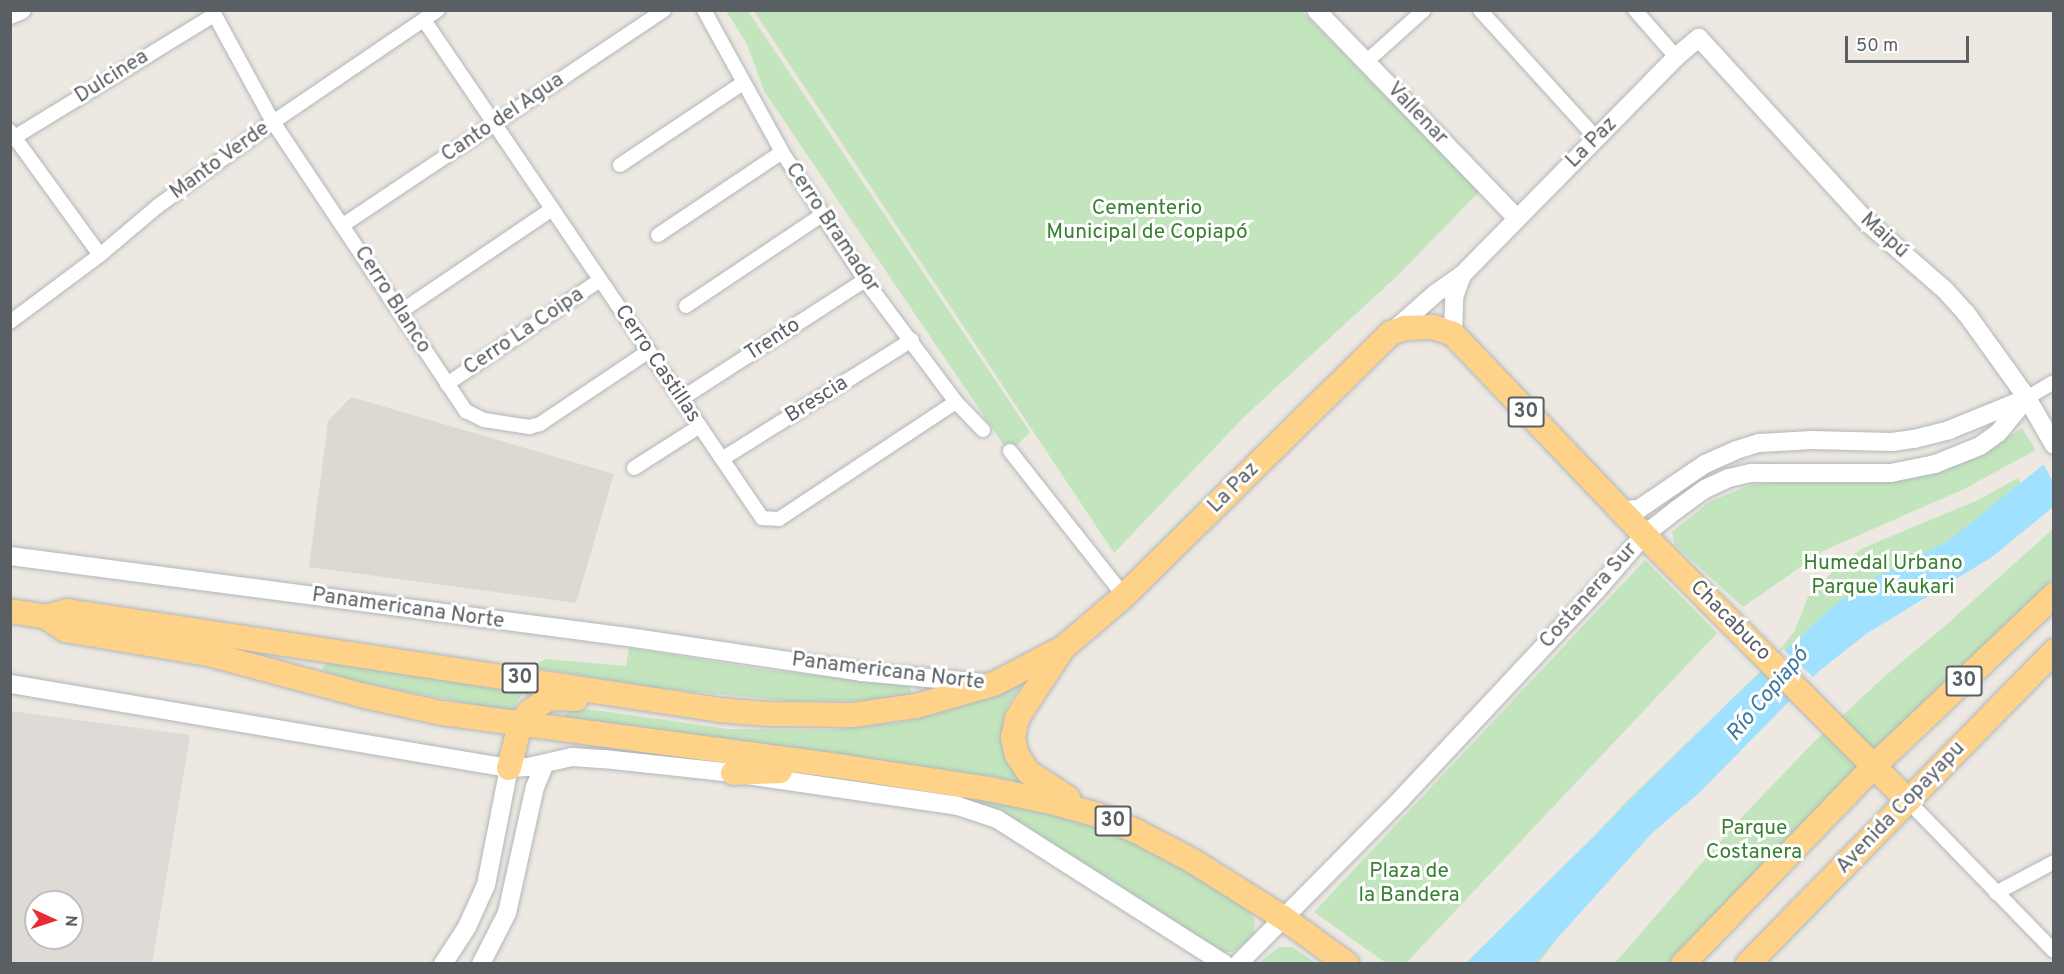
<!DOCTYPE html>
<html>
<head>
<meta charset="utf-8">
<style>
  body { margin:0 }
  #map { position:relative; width:2064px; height:974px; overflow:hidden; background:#ede9e2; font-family:Overpass,sans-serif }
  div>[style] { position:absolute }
  .industrial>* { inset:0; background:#dedbd6 }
  .education>* { inset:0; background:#ddd8d0 }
  .green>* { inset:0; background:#c2e5bd }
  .water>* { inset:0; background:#a0e1ff }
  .pier>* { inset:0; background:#ede9e2; transform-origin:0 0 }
  .roads { filter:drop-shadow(0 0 2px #b2b6b9) drop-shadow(0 0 2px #b2b6b9) }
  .street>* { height:14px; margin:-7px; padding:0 7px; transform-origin:7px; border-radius:7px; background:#fff }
  .secondary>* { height:18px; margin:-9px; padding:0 9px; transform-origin:9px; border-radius:9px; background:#fff }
  .highway>* { height:24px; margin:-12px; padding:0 12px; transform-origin:12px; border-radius:12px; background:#fed288 }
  span { translate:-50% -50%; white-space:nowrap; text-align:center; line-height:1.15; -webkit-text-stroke:6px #fff; paint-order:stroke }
  .shield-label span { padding:2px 4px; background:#fff; border:2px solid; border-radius:4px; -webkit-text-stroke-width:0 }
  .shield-label { font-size:20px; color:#5a5f63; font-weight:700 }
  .street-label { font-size:21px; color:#5a5f63 }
  .park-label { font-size:21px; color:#398132 }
  .water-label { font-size:22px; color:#3777a0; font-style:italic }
  .frame { position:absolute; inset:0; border:12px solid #5a5f63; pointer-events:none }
  .north { position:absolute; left:24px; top:890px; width:60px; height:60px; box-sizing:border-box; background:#fff; border:2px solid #bdbfc1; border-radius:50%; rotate:93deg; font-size:16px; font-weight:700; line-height:24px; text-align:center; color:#5a5f63 }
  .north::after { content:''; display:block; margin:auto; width:21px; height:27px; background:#eb2a33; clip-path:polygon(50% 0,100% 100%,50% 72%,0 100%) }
  .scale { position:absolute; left:1845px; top:36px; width:124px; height:27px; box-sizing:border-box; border:3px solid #5a5f63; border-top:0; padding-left:8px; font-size:18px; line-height:21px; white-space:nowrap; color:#5a5f63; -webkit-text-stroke:4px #fff; paint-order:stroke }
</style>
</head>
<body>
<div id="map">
  <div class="industrial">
    <div style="clip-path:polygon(evenodd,11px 711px,190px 735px,152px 963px,11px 963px,11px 711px,36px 902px,72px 902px,72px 938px,36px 938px,36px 902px)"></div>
  </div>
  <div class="education">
    <div style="clip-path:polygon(351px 397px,614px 474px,576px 603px,309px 567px,328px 421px)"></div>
  </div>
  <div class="green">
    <div style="clip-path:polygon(726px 11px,748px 11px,1030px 432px,1009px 453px,764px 91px,747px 44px)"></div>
    <div style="clip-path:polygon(754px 11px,1301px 11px,1480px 191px,1396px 277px,1244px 417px,1114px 553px)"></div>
    <div style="clip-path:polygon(2022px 428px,2036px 450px,1964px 489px,1825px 550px,1743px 607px,1675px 545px,1672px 532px,1709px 502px,1750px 485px,1791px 480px,1925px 475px,1976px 458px)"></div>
    <div style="clip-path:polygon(2018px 478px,2041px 517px,1851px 623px,1677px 802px,1558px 937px,1539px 963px,1476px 964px,1627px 801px,1772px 660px,1794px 632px,1808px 597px,1835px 569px,1863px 548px,1978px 500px)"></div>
    <div style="clip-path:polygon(2053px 529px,2053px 579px,1856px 768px,1674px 963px,1614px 964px,1740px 819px,1812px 744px,1884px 677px,1947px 624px)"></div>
    <div style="clip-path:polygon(1645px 560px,1717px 633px,1406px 963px,1386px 963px,1314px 912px)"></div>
    <div style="clip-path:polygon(629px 648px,754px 668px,910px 686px,911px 694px,863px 701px,789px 701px,655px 688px,531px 667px,546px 659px,626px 666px)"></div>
    <div style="clip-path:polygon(327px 661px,354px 662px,522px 694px,512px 712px,352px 681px,322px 670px)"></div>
    <div style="clip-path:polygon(1028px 676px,1007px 707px,1003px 721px,1003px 742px,1030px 785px,996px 777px,563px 718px,569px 711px,587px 709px,728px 729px,827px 730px,896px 723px,932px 715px,963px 706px)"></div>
    <div style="clip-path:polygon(968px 797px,1027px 806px,1102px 828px,1154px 851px,1248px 908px,1255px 921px,1253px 938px,1233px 952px,1224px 952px,965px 799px)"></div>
    <div style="clip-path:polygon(1279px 947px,1292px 947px,1316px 963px,1259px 963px)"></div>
  </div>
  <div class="water">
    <div style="clip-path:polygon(2053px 457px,2053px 507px,1992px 557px,1866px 634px,1818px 672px,1697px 795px,1653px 832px,1535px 963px,1465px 964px,1733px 698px,1838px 602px,1876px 577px,1948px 541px)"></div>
  </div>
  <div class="pier">
    <div style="clip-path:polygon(2054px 454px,2054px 482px,2053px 482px,2043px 463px)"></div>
    <div style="left:1783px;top:649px;width:44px;height:31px;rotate:43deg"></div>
  </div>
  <div class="roads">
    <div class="street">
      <div style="left:212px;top:10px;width:128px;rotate:61.4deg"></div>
      <div style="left:273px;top:122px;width:348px;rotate:56.3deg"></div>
      <div style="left:466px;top:411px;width:20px;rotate:27deg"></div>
      <div style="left:484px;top:420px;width:46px;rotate:8.8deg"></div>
      <div style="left:529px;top:427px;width:11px;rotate:-15deg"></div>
      <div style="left:540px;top:424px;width:131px;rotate:-33.8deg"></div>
      <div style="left:704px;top:10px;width:162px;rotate:61.2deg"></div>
      <div style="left:782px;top:152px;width:153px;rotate:57deg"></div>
      <div style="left:865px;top:280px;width:152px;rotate:53.3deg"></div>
      <div style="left:956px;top:402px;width:39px;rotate:46deg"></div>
      <div style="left:1480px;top:10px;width:174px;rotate:47.8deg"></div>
      <div style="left:1635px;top:10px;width:62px;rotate:48.9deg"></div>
      <div style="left:424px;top:20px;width:602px;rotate:55.83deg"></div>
      <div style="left:762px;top:518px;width:17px;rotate:3deg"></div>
      <div style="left:779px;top:519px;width:212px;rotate:-33.5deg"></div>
      <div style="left:1367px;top:61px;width:76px;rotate:-41.8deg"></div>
      <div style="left:10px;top:131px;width:153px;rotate:54deg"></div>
      <div style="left:10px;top:140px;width:239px;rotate:-31.5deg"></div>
      <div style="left:620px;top:165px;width:148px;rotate:-33.7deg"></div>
      <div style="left:343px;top:225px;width:386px;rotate:-33.8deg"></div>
      <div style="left:658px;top:235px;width:149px;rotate:-33.8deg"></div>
      <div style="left:686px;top:306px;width:164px;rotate:-33.8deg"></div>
      <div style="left:400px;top:312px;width:184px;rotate:-34.1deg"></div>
      <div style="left:10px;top:322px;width:112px;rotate:-36.7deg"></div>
      <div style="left:100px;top:255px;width:76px;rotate:-40.2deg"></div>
      <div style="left:158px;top:206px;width:142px;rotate:-36.1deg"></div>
      <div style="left:273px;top:122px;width:199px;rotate:-34.2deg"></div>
      <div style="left:447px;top:384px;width:185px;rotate:-34.2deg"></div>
      <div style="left:2027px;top:398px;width:31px;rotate:-31deg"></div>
      <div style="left:681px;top:399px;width:219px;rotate:-32.9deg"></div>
      <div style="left:1010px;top:451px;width:184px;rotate:51.8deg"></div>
      <div style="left:722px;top:459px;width:224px;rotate:-32.1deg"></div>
      <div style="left:634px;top:468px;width:78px;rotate:-32.5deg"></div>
      <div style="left:1908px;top:801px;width:209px;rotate:45.8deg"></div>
      <div style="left:1996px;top:893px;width:66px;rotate:-28.1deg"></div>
    </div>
    <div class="secondary">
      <div style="left:1316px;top:10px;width:289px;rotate:46deg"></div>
      <div style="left:10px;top:15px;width:13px;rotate:-23deg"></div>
      <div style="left:1393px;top:331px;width:57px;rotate:-41.5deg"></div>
      <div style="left:1436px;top:293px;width:32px;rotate:-35deg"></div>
      <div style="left:1462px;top:275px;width:305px;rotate:-45.5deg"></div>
      <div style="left:1676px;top:57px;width:30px;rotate:-40deg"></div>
      <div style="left:1699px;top:38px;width:251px;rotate:47.6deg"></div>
      <div style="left:1868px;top:223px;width:102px;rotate:41deg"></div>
      <div style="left:1945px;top:290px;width:31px;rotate:48deg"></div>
      <div style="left:1966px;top:313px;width:105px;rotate:54.3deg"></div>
      <div style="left:2027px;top:398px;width:54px;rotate:60.1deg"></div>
      <div style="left:1453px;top:334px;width:37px;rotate:-88deg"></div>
      <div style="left:1454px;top:297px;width:23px;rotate:-70deg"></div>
      <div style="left:1619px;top:510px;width:20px;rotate:-3deg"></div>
      <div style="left:1639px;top:509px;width:80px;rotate:-34.3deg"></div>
      <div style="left:1705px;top:464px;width:34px;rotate:-24deg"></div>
      <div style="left:1736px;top:450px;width:24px;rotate:-17deg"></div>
      <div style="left:1759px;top:443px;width:53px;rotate:-3.2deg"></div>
      <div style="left:1812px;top:440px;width:80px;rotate:1.4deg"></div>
      <div style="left:1892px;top:442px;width:22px;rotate:-8deg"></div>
      <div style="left:1914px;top:439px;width:36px;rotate:-14deg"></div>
      <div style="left:1949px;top:430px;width:82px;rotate:-22.2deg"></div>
      <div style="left:10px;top:556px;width:623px;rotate:7.47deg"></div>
      <div style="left:628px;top:637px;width:236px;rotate:8.5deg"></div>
      <div style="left:861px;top:672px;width:123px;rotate:5.1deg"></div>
      <div style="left:10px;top:684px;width:506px;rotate:9.56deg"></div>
      <div style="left:509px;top:768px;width:19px;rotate:-3deg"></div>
      <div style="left:528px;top:767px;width:45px;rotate:-12.8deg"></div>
      <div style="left:572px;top:757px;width:32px;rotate:4deg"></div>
      <div style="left:604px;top:759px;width:130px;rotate:6.2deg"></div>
      <div style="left:733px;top:773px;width:227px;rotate:8.3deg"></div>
      <div style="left:958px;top:806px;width:41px;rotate:18.4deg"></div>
      <div style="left:997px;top:819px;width:270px;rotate:32.5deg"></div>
      <div style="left:443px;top:964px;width:44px;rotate:-57deg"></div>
      <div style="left:467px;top:927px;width:46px;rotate:-65.7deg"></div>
      <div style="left:486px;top:885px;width:119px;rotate:-78.9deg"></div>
      <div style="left:481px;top:964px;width:57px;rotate:-63deg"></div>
      <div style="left:507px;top:913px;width:129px;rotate:-77.5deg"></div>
      <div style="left:535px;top:787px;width:26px;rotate:-67deg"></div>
      <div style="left:1238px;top:964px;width:233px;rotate:-45.3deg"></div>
      <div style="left:1402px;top:798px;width:284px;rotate:-46.9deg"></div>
      <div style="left:1596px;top:591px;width:74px;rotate:-49.4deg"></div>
      <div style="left:1644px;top:535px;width:41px;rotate:-38deg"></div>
      <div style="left:1676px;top:510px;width:36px;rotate:-36deg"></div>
      <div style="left:1705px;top:489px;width:26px;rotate:-25deg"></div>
      <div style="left:1729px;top:478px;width:23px;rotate:-13deg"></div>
      <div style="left:1751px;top:473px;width:140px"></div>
      <div style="left:1891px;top:473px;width:45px;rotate:-11.6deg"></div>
      <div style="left:1935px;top:464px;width:48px;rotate:-21.8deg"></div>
      <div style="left:1980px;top:446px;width:22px;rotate:-36deg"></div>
      <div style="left:1998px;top:433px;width:45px;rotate:-50.4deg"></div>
    </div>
    <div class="highway">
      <div style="left:10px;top:611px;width:36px;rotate:9deg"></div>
      <div style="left:46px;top:617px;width:22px;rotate:-16deg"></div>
      <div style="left:67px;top:611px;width:660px;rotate:8.62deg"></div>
      <div style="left:720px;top:710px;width:47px;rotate:4.9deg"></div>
      <div style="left:767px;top:714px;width:86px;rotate:0.7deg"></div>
      <div style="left:853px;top:715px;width:64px;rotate:-8.1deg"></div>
      <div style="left:916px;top:706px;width:81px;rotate:-15.8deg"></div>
      <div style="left:994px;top:684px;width:78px;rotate:-27.6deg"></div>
      <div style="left:1063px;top:648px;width:80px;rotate:-40.4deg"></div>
      <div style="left:1124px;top:596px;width:375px;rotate:-44.6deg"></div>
      <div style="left:1391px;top:333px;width:15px;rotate:-20deg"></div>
      <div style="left:1405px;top:328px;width:28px;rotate:-2deg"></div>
      <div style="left:1433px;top:327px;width:21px;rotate:19deg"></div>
      <div style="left:1453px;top:334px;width:300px;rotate:46.4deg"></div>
      <div style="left:1660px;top:551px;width:352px;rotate:45.2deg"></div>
      <div style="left:46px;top:617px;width:23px;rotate:34deg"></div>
      <div style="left:65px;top:630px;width:145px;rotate:9.5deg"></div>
      <div style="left:208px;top:654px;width:167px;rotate:15deg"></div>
      <div style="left:369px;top:697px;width:75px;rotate:12.4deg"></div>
      <div style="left:442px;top:713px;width:407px;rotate:7.6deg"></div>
      <div style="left:845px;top:767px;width:146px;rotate:8.7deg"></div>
      <div style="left:989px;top:789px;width:63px;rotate:11.8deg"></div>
      <div style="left:1051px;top:802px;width:49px;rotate:15.5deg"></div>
      <div style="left:1098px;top:815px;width:39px;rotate:23deg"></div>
      <div style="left:1134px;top:830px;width:67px;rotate:27.7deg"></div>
      <div style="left:1193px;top:861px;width:109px;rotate:32.2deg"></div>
      <div style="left:1285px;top:919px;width:77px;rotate:36deg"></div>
      <div style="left:1060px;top:653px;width:67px;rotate:123.5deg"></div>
      <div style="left:1023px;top:709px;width:12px;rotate:121deg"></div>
      <div style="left:1017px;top:719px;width:19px;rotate:102deg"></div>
      <div style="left:1013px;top:738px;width:17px;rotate:77deg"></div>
      <div style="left:1017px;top:755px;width:20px;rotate:57deg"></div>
      <div style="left:1028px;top:772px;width:48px;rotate:33deg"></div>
      <div style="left:509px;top:768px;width:44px;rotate:-75.7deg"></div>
      <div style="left:520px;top:725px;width:16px;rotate:-55deg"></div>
      <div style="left:529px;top:712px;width:24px;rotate:-35deg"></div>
      <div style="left:549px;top:698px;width:27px;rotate:2deg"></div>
      <div style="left:733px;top:773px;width:47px;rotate:-2.4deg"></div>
      <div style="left:1683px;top:964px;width:275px;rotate:-46deg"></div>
      <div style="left:1874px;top:766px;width:248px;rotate:-43.5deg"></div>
      <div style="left:1748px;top:964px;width:438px;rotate:-45.6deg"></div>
    </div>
  </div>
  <div class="shield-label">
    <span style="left:1526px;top:412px">30</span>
    <span style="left:520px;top:678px">30</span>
    <span style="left:1964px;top:681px">30</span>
    <span style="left:1113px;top:821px">30</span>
  </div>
  <div class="street-label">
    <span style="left:112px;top:77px;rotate:-32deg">Dulcinea</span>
    <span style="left:1417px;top:114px;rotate:46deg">Vallenar</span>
    <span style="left:503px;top:118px;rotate:-34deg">Canto del Agua</span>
    <span style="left:1592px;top:143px;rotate:-45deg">La Paz</span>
    <span style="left:220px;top:161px;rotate:-36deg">Manto Verde</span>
    <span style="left:832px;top:228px;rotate:56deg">Cerro Bramador</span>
    <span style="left:1884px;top:236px;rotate:42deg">Maipú</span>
    <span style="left:392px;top:300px;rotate:57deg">Cerro Blanco</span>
    <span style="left:524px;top:332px;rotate:-34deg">Cerro La Coipa</span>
    <span style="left:773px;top:340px;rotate:-33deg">Trento</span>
    <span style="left:657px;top:364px;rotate:56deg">Cerro Castillas</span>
    <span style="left:817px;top:400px;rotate:-32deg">Brescia</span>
    <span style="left:1234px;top:488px;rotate:-45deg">La Paz</span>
    <span style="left:1589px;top:596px;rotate:-48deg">Costanera Sur</span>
    <span style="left:408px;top:609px;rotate:8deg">Panamericana Norte</span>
    <span style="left:1730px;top:621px;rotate:45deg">Chacabuco</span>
    <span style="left:888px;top:672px;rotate:7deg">Panamericana Norte</span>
    <span style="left:1901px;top:808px;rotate:-46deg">Avenida Copayapu</span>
  </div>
  <div class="park-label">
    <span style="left:1147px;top:221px">Cementerio<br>Municipal de Copiapó</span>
    <span style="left:1883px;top:576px">Humedal Urbano<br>Parque Kaukari</span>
    <span style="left:1754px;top:841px">Parque<br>Costanera</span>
    <span style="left:1409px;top:884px">Plaza de<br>la Bandera</span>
  </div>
  <div class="water-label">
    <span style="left:1768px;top:695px;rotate:-50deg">Río Copiapó</span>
  </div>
  <div class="frame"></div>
  <div class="north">N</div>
  <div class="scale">50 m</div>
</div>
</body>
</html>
